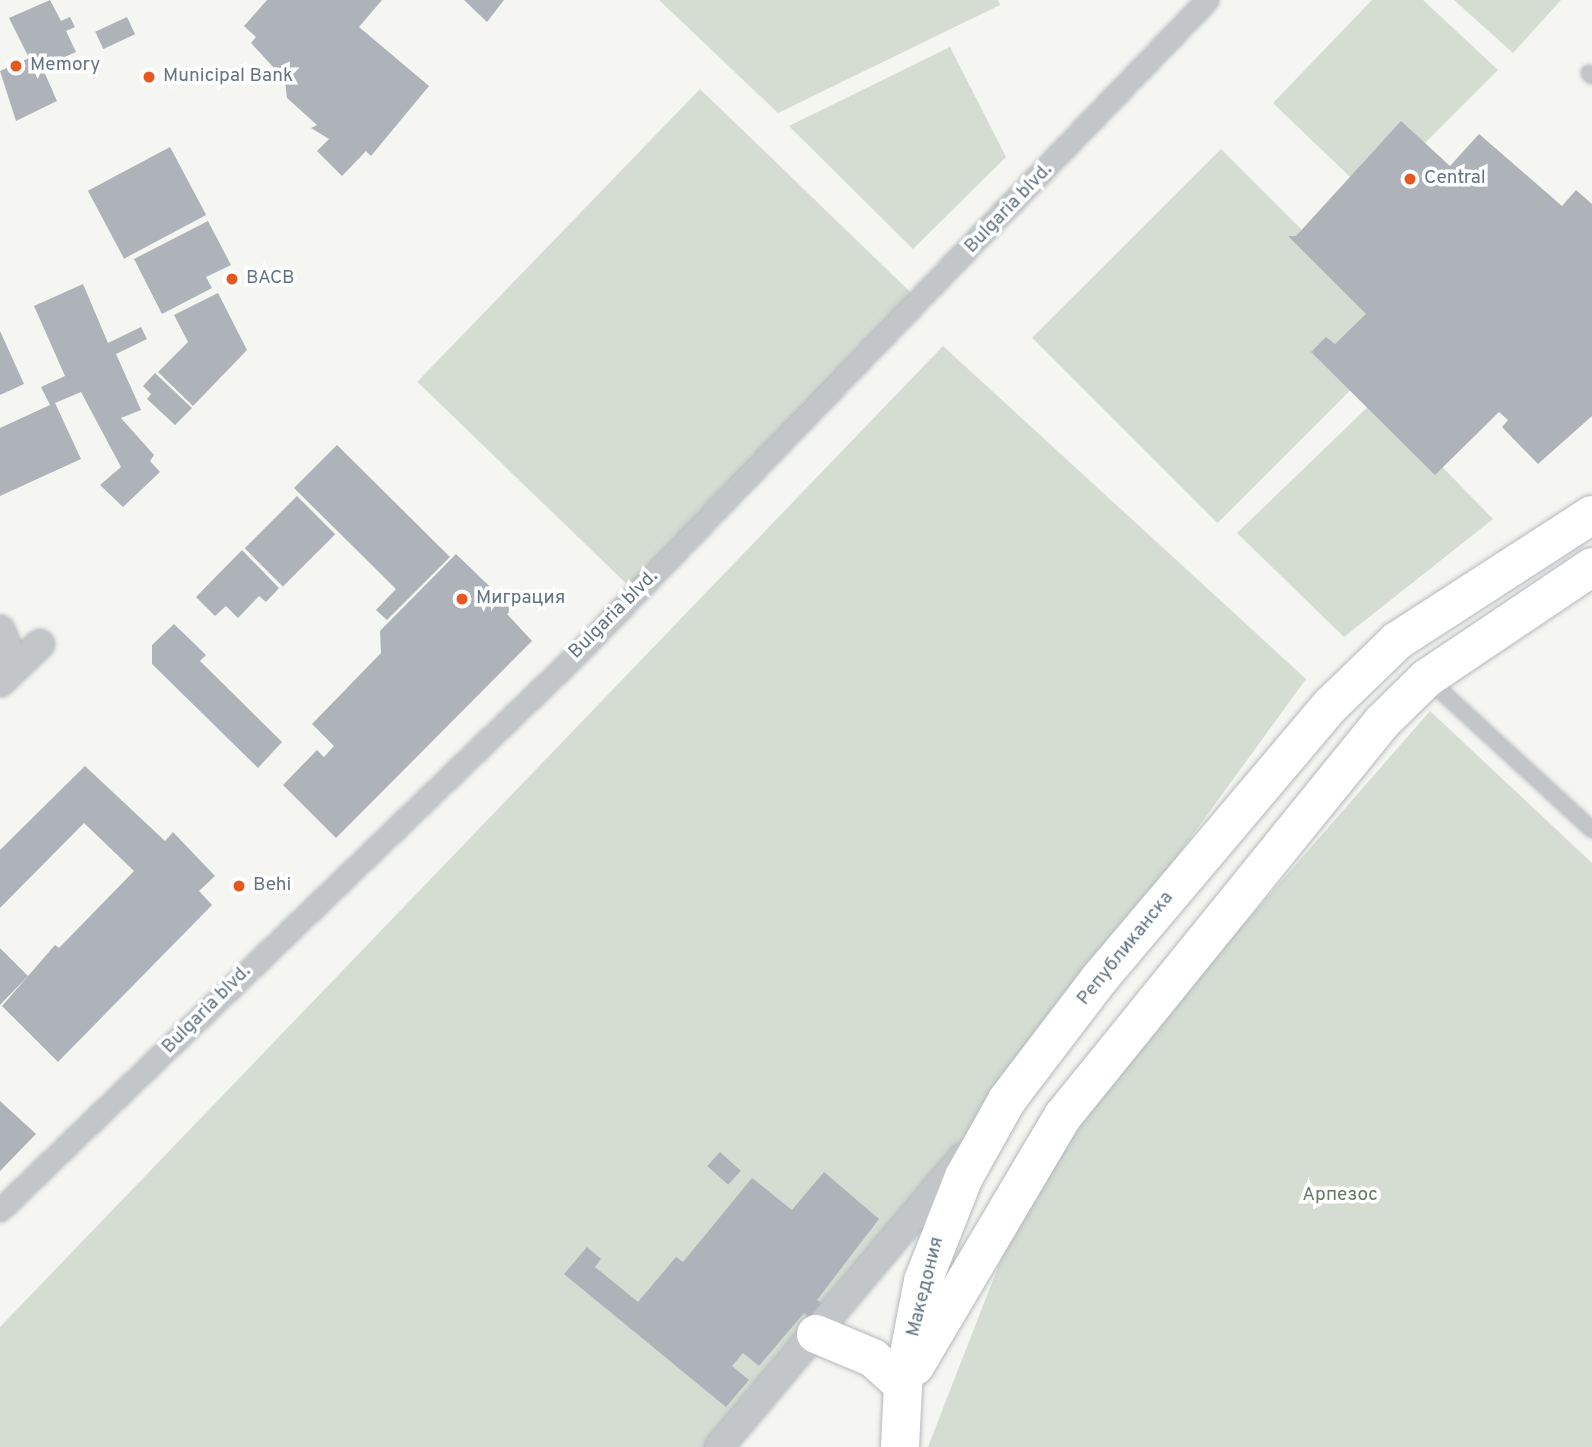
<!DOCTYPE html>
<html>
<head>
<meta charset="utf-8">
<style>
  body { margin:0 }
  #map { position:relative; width:1592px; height:1447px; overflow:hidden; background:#f5f5f1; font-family:Overpass,sans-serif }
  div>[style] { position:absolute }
  .green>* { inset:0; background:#d5dcd2; transform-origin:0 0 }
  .building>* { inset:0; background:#adb3b9; transform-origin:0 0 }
  .roads { filter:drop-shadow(0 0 2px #b4b9be) drop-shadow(0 0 2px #b4b9be) }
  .service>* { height:14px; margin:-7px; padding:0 7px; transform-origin:7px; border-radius:7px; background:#c2c6c9 }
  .pedestrian>* { height:21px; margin:-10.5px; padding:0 10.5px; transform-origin:10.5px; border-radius:10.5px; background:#c2c6c9 }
  .minor>* { height:28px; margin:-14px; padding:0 14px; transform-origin:14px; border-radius:14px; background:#c2c6c9 }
  .secondary>* { height:38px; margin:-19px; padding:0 19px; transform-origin:19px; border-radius:19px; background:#fff }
  .dots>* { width:19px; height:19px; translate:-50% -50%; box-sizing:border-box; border:4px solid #fff; border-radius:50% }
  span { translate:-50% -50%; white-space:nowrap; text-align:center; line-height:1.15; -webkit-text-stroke:7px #fff; paint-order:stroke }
  .poi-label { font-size:19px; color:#637383 }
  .left { translate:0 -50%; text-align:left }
  .street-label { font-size:19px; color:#637383 }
  .park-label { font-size:19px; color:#657a62 }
</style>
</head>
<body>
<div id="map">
  <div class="green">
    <div style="clip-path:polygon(659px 0,998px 0,1000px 5px,778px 113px)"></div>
    <div style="clip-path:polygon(1372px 0,1423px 0,1498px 70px,1371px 197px,1273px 103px)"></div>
    <div style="clip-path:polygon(1454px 0,1561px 0,1513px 53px)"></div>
    <div style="clip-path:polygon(950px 47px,1006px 157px,913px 249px,789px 126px)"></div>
    <div style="left:700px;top:89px;width:303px;height:407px;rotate:44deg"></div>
    <div style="left:1221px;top:149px;width:262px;height:267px;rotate:45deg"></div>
    <div style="clip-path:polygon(943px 346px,1306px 679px,911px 1222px,725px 1447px,0 1447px,0 1327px)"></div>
    <div style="clip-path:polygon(1376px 399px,1493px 519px,1344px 637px,1237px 533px)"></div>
    <div style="clip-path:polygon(1430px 711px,1592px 863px,1592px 1447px,928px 1447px,1021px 1208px,1114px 1073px)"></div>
  </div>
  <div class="building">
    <div style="clip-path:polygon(50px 0,61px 21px,70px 17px,75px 27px,66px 31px,76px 52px,42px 67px,57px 101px,16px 121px,0 71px,29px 58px,9px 18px)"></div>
    <div style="clip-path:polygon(267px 0,382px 0,359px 27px,429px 86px,371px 156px,366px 151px,342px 176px,317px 151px,329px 139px,311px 128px,317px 125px,287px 98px,285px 81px,268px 72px,274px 68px,251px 43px,256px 37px,244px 26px)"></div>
    <div style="clip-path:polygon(464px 0,504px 0,487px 22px)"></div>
    <div style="left:127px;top:17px;width:19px;height:35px;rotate:65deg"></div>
    <div style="clip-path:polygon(1401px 121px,1450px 166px,1479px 134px,1562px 206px,1576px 190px,1592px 204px,1592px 416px,1538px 464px,1502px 427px,1508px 420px,1499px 412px,1435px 475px,1311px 352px,1326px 337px,1335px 344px,1366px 314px,1288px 236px,1296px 236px)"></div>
    <div style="left:170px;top:147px;width:77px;height:93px;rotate:62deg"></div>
    <div style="clip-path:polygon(208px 221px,231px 265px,206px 277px,212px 288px,162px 314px,134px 259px)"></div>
    <div style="clip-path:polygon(83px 284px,108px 343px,141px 327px,147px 339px,116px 354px,141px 410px,121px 418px,154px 455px,150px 461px,160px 472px,123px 507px,100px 485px,121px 467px,81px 392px,55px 403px,81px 459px,0 496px,0 428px,50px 405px,41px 387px,65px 376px,34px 306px)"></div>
    <div style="clip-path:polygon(218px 293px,247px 350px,193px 406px,158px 372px,188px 342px,174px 315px)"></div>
    <div style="clip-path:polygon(0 331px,24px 384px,0 395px)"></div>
    <div style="clip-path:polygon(155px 373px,192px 408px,175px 425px,147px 399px,151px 394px,143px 386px)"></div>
    <div style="clip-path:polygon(337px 445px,450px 557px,387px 620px,376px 610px,396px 589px,294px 488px)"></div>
    <div style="left:297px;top:496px;width:54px;height:74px;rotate:45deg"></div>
    <div style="clip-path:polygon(242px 550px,279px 588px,266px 602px,259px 596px,238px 618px,226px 606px,215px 616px,196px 597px)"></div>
    <div style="clip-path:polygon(456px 554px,513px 609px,507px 614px,532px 641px,336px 838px,283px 785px,317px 750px,324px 757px,334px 746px,312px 724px,381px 653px,380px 631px)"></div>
    <div style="clip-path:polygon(174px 624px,206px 655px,200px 661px,282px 742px,258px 768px,152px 664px,152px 645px)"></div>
    <div style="clip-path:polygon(85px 766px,165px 841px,173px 832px,215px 876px,199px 891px,212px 905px,58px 1062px,2px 1006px,55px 945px,59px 948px,134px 871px,84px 823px,0 908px,0 850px)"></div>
    <div style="clip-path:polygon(0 948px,28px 976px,0 1005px)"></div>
    <div style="clip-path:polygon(0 1101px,36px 1134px,0 1171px)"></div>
    <div style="left:720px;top:1152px;width:28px;height:19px;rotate:42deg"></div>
    <div style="clip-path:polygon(824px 1172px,879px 1219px,817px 1300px,824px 1305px,811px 1320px,804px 1313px,759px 1366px,743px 1353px,732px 1366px,749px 1380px,726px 1407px,564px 1274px,587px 1247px,601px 1259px,595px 1267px,638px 1302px,676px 1257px,683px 1262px,752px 1178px,792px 1210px)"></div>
  </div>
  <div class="roads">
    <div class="service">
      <div style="left:1589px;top:73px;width:4px;rotate:45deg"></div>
      <div style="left:1428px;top:679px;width:223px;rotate:42.6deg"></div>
    </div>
    <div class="pedestrian">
      <div style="left:0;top:1210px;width:801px;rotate:-43.94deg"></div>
      <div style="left:577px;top:654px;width:908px;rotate:-46.07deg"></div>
    </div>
    <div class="minor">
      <div style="left:0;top:630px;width:40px;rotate:66.6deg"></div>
      <div style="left:0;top:682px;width:55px;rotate:-43.5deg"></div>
      <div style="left:719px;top:1447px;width:379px;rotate:-49.9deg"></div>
    </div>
    <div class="secondary">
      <div style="left:816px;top:1334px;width:62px;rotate:22.8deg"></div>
      <div style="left:873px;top:1358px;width:40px;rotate:42deg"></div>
      <div style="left:915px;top:1366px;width:291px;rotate:-59.4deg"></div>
      <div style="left:1063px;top:1116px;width:507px;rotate:-51deg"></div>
      <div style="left:1382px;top:722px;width:63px;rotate:-44.4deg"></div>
      <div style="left:1427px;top:678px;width:199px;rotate:-33.9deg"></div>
      <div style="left:900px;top:1447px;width:62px;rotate:-87.2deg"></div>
      <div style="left:903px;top:1385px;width:106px;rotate:-79.1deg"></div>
      <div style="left:923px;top:1281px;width:112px;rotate:-68.5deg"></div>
      <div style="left:964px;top:1177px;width:88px;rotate:-60.8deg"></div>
      <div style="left:1007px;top:1100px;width:153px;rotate:-52.7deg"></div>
      <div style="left:1100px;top:978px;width:358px;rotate:-49.8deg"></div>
      <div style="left:1331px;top:705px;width:92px;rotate:-44.1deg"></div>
      <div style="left:1397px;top:641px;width:232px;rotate:-32.9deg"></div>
    </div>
  </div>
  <div class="dots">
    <div style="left:16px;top:66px;background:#e7581e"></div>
    <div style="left:149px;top:77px;background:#e7581e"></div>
    <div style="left:1410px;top:179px;background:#e7581e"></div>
    <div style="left:232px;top:279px;background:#e7581e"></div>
    <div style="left:462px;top:599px;background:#e7581e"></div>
    <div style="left:239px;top:886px;background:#e7581e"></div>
  </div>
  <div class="poi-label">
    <span class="left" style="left:30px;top:66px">Memory</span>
    <span class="left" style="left:163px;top:77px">Municipal Bank</span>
    <span class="left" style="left:1424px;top:179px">Central</span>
    <span class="left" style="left:246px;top:279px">BACB</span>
    <span class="left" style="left:476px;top:599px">Миграция</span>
    <span class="left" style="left:253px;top:886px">Behi</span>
  </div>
  <div class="street-label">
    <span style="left:1009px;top:209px;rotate:-46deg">Bulgaria blvd.</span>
    <span style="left:614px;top:615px;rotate:-45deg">Bulgaria blvd.</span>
    <span style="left:1126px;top:949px;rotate:-51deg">Републиканска</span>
    <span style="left:207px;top:1010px;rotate:-45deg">Bulgaria blvd.</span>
    <span style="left:926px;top:1287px;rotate:-76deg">Македония</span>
  </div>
  <div class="park-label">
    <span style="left:1340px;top:1196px">Арпезос</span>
  </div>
</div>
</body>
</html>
